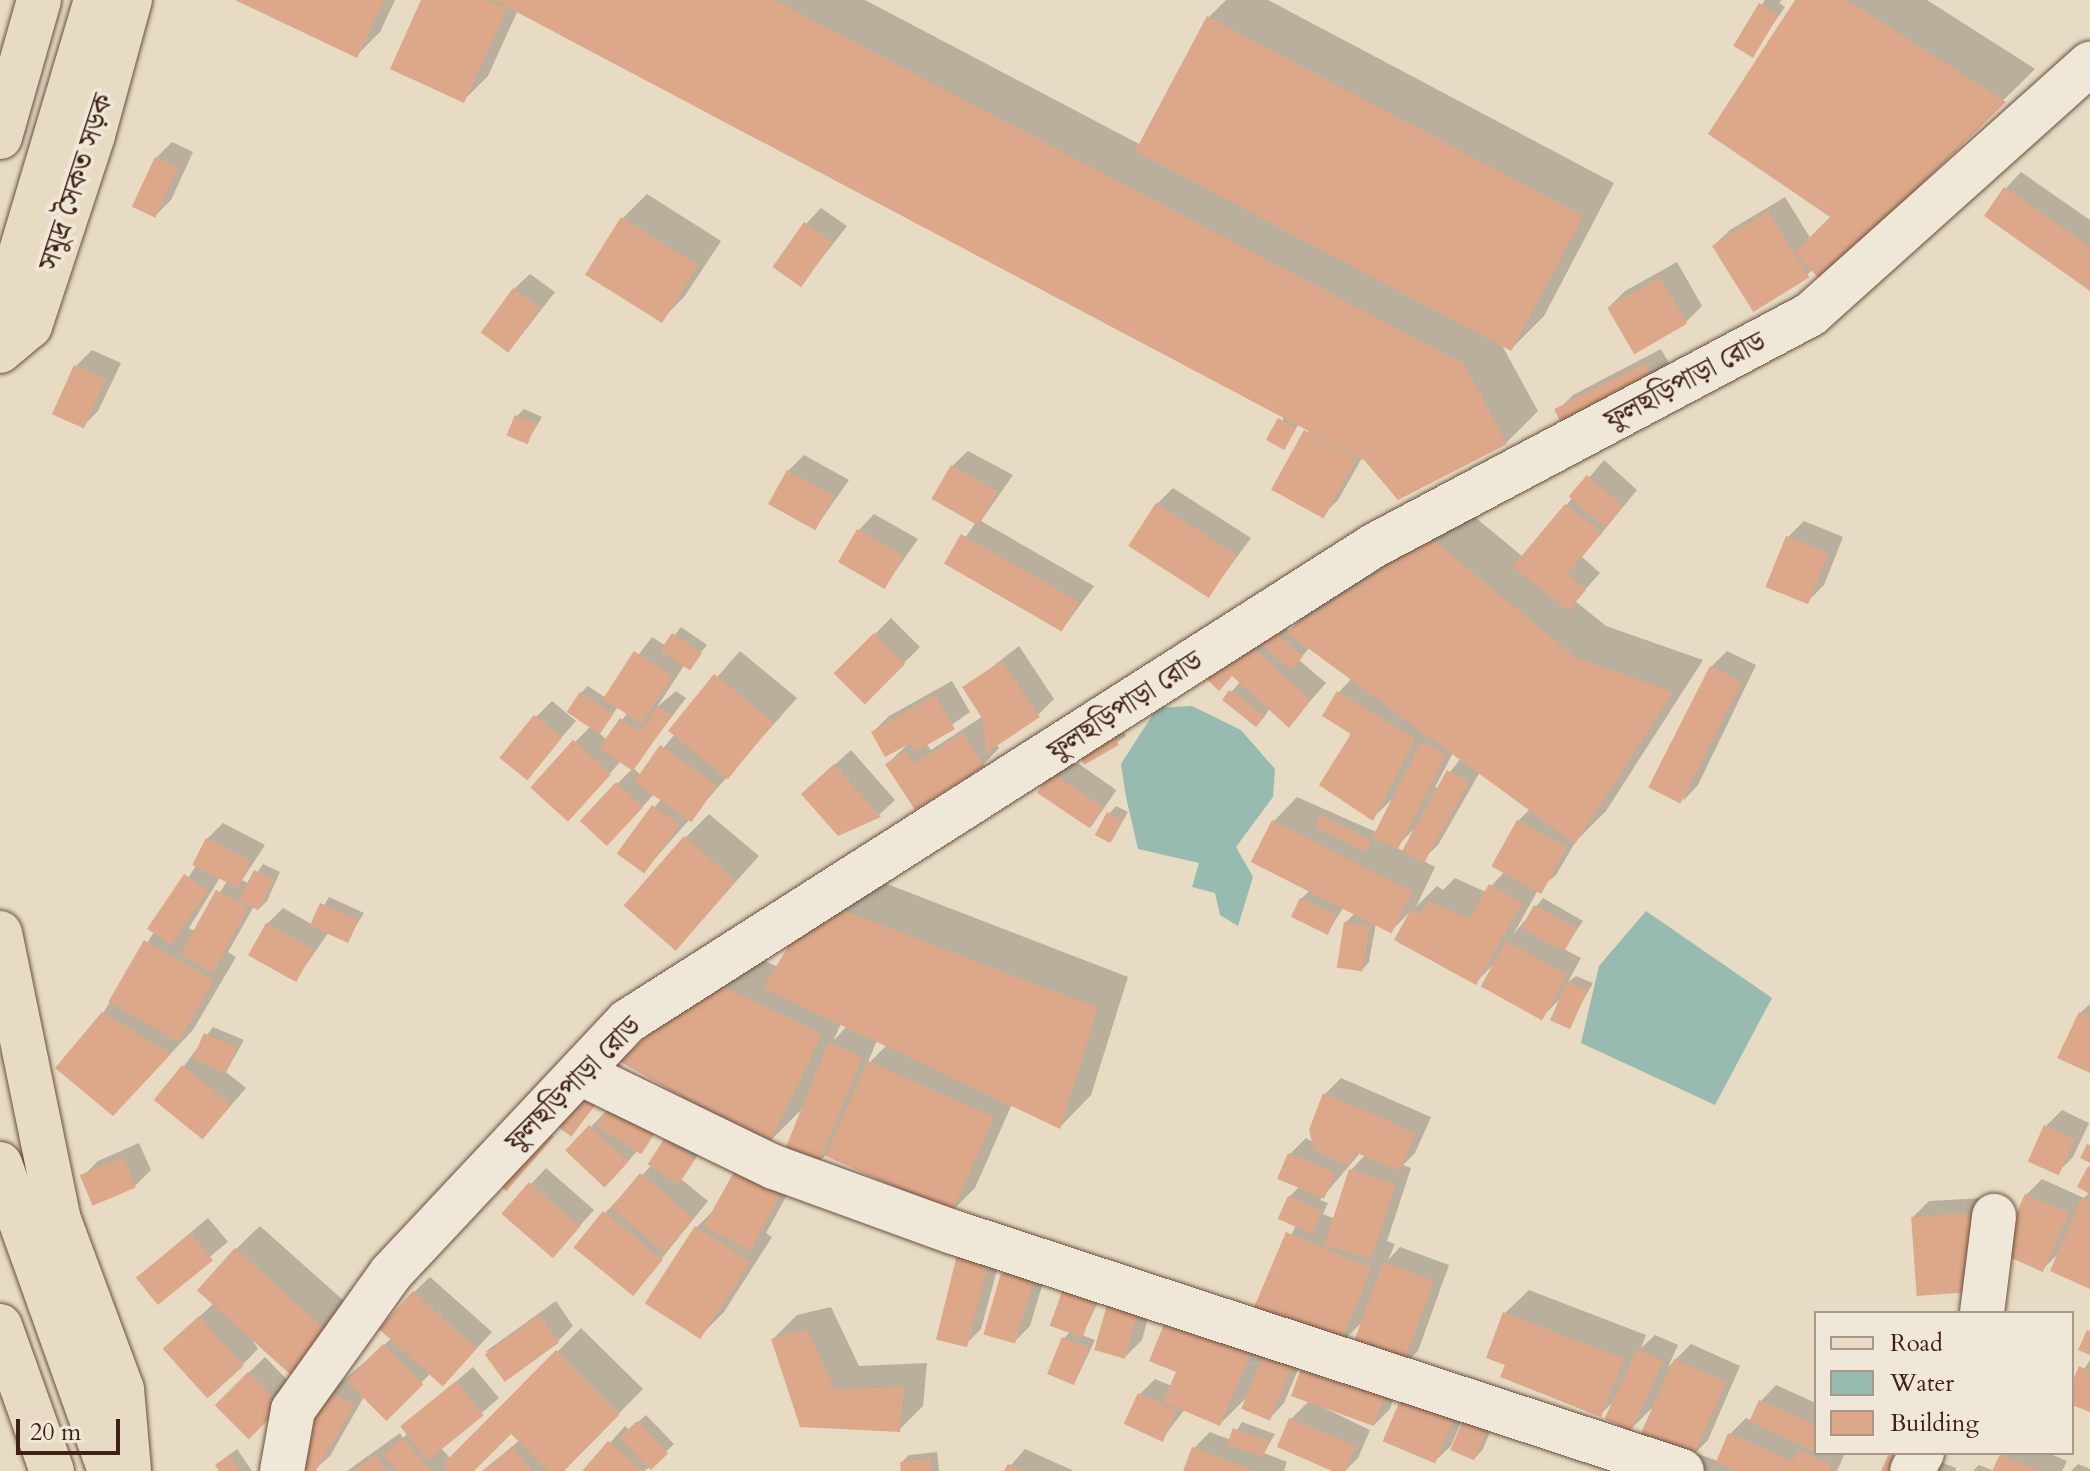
<!DOCTYPE html>
<html>
<head>
<meta charset="utf-8">
<style>
  body { margin:0 }
  #map { position:relative; width:2090px; height:1471px; overflow:hidden; background:#e7dbc3; font-family:Cardo,"Noto Serif Bengali",serif }
  div>[style] { position:absolute }
  .water>* { inset:0; background:#97bbb1 }
  .shadow>* { inset:0; background:#0003; transform-origin:0 0 }
  .building>* { inset:0; background:#dda889; transform-origin:0 0 }
  .roads { filter:drop-shadow(0 0 2px #6a4f3e) drop-shadow(0 0 2px #6a4f3e) }
  .minor>* { height:44px; margin:-22px; padding:0 22px; transform-origin:22px; border-radius:22px; background:#efe8d8 }
  .major>* { height:44px; margin:-22px; padding:0 22px; transform-origin:22px; border-radius:22px; background:#e7dbc3 }
  .highway>* { height:44px; margin:-22px; padding:0 22px; transform-origin:22px; border-radius:22px; background:#e7dbc3 }
  span { translate:-50% -50%; white-space:nowrap; text-align:center; line-height:1.15; -webkit-text-stroke:7px #efe8d8; paint-order:stroke }
  .street-label { font-size:28px; color:#412012 }
  .legend { position:absolute; left:1814px; top:1311px; width:260px; height:144px; box-sizing:border-box; background:#efe8d8; border:2px solid #a99889; margin:0; padding:10px 14px; list-style:none; font-size:24px; color:#412012 }
  .legend li { display:flex; align-items:center; gap:16px; height:40px }
  .legend b { width:40px; border:2px solid #a99889 }
  .scale { position:absolute; left:16px; top:1419px; width:104px; height:36px; box-sizing:border-box; border:4px solid #412012; border-top:0; padding-left:10px; font-size:24px; line-height:28px; white-space:nowrap; color:#412012; -webkit-text-stroke:6px #efe8d8; paint-order:stroke }
</style>
</head>
<body>
<div id="map">
  <div class="water">
    <div style="clip-path:polygon(1192px 706px,1241px 730px,1275px 769px,1273px 797px,1236px 847px,1253px 877px,1238px 926px,1220px 915px,1215px 893px,1192px 887px,1199px 863px,1138px 849px,1126px 797px,1121px 764px,1157px 708px)"></div>
    <div style="clip-path:polygon(1646px 911px,1772px 998px,1715px 1105px,1581px 1043px,1599px 966px)"></div>
  </div>
  <div class="shadow">
    <div style="clip-path:polygon(240px 0,395px 0,380px 32px,356px 56px)"></div>
    <div style="clip-path:polygon(423px 0,865px 0,1141px 145px,1209px 17px,1226px 0,1268px 0,1614px 183px,1544px 316px,1513px 347px,1499px 340px,1538px 411px,1506px 443px,1362px 458px,1338px 500px,1322px 516px,1308px 429px,1299px 424px,1283px 447px,1283px 416px,518px 10px,488px 76px,464px 100px)"></div>
    <div style="clip-path:polygon(1765px 0,1782px 0,1779px 3px,1785px 7px,1752px 55px,1735px 44px)"></div>
    <div style="clip-path:polygon(1797px 0,1927px 0,2035px 69px,1822px 279px,1813px 269px,1807px 275px,1714px 245px,1730px 230px,1785px 197px,1811px 239px,1834px 217px)"></div>
    <div style="clip-path:polygon(172px 142px,193px 152px,171px 200px,155px 216px,156px 158px)"></div>
    <div style="clip-path:polygon(2021px 172px,2090px 220px,2090px 288px,2006px 188px)"></div>
    <div style="clip-path:polygon(647px 194px,721px 241px,684px 297px,661px 320px,587px 274px,623px 218px)"></div>
    <div style="clip-path:polygon(821px 208px,847px 226px,801px 285px,806px 224px)"></div>
    <div style="clip-path:polygon(1677px 262px,1702px 306px,1686px 322px,1609px 307px,1625px 291px)"></div>
    <div style="clip-path:polygon(530px 274px,555px 292px,510px 350px,514px 289px)"></div>
    <div style="clip-path:polygon(1661px 349px,1669px 363px,1653px 379px,1557px 411px,1573px 395px)"></div>
    <div style="clip-path:polygon(92px 350px,121px 363px,98px 411px,82px 427px,54px 413px,76px 366px)"></div>
    <div style="clip-path:polygon(524px 409px,542px 417px,527px 442px,517px 416px)"></div>
    <div style="clip-path:polygon(968px 451px,1013px 475px,981px 521px,1094px 586px,1061px 631px,946px 564px,977px 521px,952px 466px)"></div>
    <div style="clip-path:polygon(804px 455px,849px 480px,816px 527px,788px 471px)"></div>
    <div style="clip-path:polygon(evenodd,1604px 460px,1637px 490px,1582px 557px,1600px 573px,1575px 601px,1606px 626px,1703px 660px,1606px 811px,1576px 841px,1556px 875px,1538px 890px,1513px 935px,1543px 898px,1583px 921px,1564px 949px,1581px 958px,1568px 982px,1576px 976px,1593px 983px,1568px 1027px,1562px 997px,1542px 1017px,1493px 965px,1475px 983px,1411px 911px,1391px 931px,1376px 923px,1369px 962px,1362px 970px,1345px 923px,1355px 913px,1344px 907px,1327px 933px,1301px 899px,1310px 890px,1274px 821px,1297px 797px,1376px 832px,1392px 799px,1372px 819px,1339px 692px,1352px 678px,1310px 647px,1299px 660px,1326px 683px,1289px 725px,1270px 708px,1264px 717px,1224px 700px,1241px 681px,1233px 674px,1200px 670px,1280px 623px,1289px 631px,1319px 601px,1464px 508px,1523px 557px,1604px 460px,1453px 753px,1461px 758px,1438px 788px,1435px 787px,1453px 753px,1604px 460px,1480px 772px,1530px 809px,1518px 821px,1505px 871px,1486px 892px,1455px 878px,1443px 890px,1437px 886px,1416px 907px,1435px 867px,1422px 860px,1438px 845px,1480px 772px,1604px 460px,1413px 830px,1403px 851px,1396px 847px,1413px 830px)"></div>
    <div style="clip-path:polygon(1173px 488px,1251px 538px,1209px 595px,1157px 504px)"></div>
    <div style="clip-path:polygon(874px 514px,918px 539px,885px 586px,859px 530px)"></div>
    <div style="clip-path:polygon(1804px 521px,1843px 537px,1824px 585px,1808px 601px,1788px 537px)"></div>
    <div style="left:891px;top:618px;width:41px;height:77px;rotate:45deg"></div>
    <div style="clip-path:polygon(evenodd,681px 627px,707px 645px,689px 667px,685px 664px,657px 707px,676px 691px,686px 698px,633px 768px,641px 775px,675px 734px,671px 730px,740px 651px,797px 698px,644px 871px,619px 852px,662px 798px,655px 793px,624px 827px,617px 784px,632px 769px,621px 761px,583px 803px,575px 742px,591px 726px,581px 693px,588px 686px,606px 698px,652px 637px,666px 646px,681px 627px,619px 706px,628px 712px,607px 740px,598px 732px,619px 706px)"></div>
    <div style="clip-path:polygon(1019px 646px,1054px 699px,1038px 715px,996px 744px,999px 748px,984px 764px,887px 764px,908px 744px,873px 732px,889px 716px,952px 681px,970px 712px,926px 743px,931px 750px,983px 716px,965px 688px)"></div>
    <div style="clip-path:polygon(1727px 651px,1756px 665px,1698px 785px,1683px 801px,1711px 667px)"></div>
    <div style="clip-path:polygon(552px 701px,576px 721px,526px 777px,536px 717px)"></div>
    <div style="clip-path:polygon(1115px 718px,1126px 736px,1087px 762px)"></div>
    <div style="clip-path:polygon(851px 750px,895px 800px,879px 815px,819px 779px)"></div>
    <div style="left:1069px;top:757px;width:58px;height:45px;rotate:35deg"></div>
    <div style="clip-path:polygon(1116px 806px,1128px 812px,1111px 842px,1109px 814px)"></div>
    <div style="clip-path:polygon(709px 814px,759px 856px,677px 947px,685px 838px)"></div>
    <div style="clip-path:polygon(evenodd,223px 823px,265px 845px,242px 880px,250px 884px,263px 864px,280px 872px,267px 901px,260px 908px,254px 906px,228px 952px,236px 957px,193px 1030px,137px 1089px,103px 1013px,197px 864px,207px 839px,223px 823px,221px 876px,228px 880px,194px 931px,189px 928px,221px 876px)"></div>
    <div style="clip-path:polygon(evenodd,874px 879px,1128px 977px,1091px 1095px,1060px 1127px,1012px 1104px,975px 1188px,951px 1212px,826px 1155px,819px 1162px,805px 1106px,768px 1143px,623px 1061px,741px 950px,778px 967px,874px 879px,841px 1024px,847px 1026px,835px 1039px,834px 1039px,841px 1024px,874px 879px,877px 1040px,887px 1045px,867px 1065px,877px 1040px)"></div>
    <div style="clip-path:polygon(329px 897px,364px 913px,347px 940px,329px 932px,296px 979px,267px 924px,283px 908px,313px 925px)"></div>
    <div style="clip-path:polygon(2090px 1004px,2090px 1071px,2080px 1013px)"></div>
    <div style="clip-path:polygon(213px 1027px,244px 1040px,226px 1072px,246px 1088px,203px 1138px,184px 1066px)"></div>
    <div style="clip-path:polygon(evenodd,1341px 1078px,1431px 1117px,1415px 1153px,1403px 1165px,1411px 1168px,1387px 1241px,1395px 1244px,1388px 1260px,1400px 1247px,1449px 1265px,1418px 1351px,1402px 1367px,1364px 1320px,1338px 1346px,1277px 1320px,1261px 1360px,1280px 1340px,1306px 1351px,1284px 1403px,1269px 1419px,1246px 1398px,1220px 1424px,1185px 1409px,1162px 1439px,1140px 1394px,1155px 1379px,1172px 1386px,1254px 1314px,1296px 1225px,1289px 1197px,1299px 1187px,1290px 1154px,1306px 1138px,1313px 1142px,1311px 1130px,1325px 1094px,1341px 1078px,1361px 1152px,1366px 1154px,1351px 1170px,1335px 1219px,1323px 1214px,1328px 1203px,1320px 1200px,1361px 1152px)"></div>
    <div style="clip-path:polygon(2062px 1110px,2089px 1123px,2073px 1157px,2057px 1173px,2046px 1126px)"></div>
    <div style="clip-path:polygon(606px 1111px,608px 1112px,671px 1114px,621px 1169px,591px 1127px)"></div>
    <div style="clip-path:polygon(673px 1132px,701px 1151px,681px 1179px,708px 1201px,634px 1293px,605px 1213px,652px 1165px)"></div>
    <div style="clip-path:polygon(139px 1143px,151px 1170px,135px 1186px,82px 1177px,98px 1161px)"></div>
    <div style="clip-path:polygon(546px 1168px,594px 1210px,567px 1240px,531px 1184px)"></div>
    <div style="clip-path:polygon(801px 1170px,766px 1233px,772px 1237px,724px 1312px,700px 1336px,696px 1228px,717px 1207px)"></div>
    <div style="clip-path:polygon(2042px 1179px,2084px 1198px,2090px 1192px,2090px 1286px,2060px 1252px,2042px 1270px,2026px 1195px)"></div>
    <div style="clip-path:polygon(1985px 1198px,1990px 1274px,1913px 1217px,1929px 1201px)"></div>
    <div style="left:208px;top:1218px;width:31px;height:92px;rotate:50deg"></div>
    <div style="clip-path:polygon(260px 1226px,353px 1309px,316px 1350px,250px 1336px,258px 1349px,242px 1365px,182px 1333px,214px 1303px,236px 1249px)"></div>
    <div style="clip-path:polygon(1003px 1248px,981px 1329px,965px 1345px,959px 1256px)"></div>
    <div style="clip-path:polygon(1018px 1258px,1048px 1266px,1030px 1326px,1015px 1341px,1003px 1274px)"></div>
    <div style="clip-path:polygon(430px 1277px,492px 1332px,458px 1368px,431px 1373px,386px 1417px,365px 1395px,330px 1456px,313px 1471px,330px 1392px,392px 1338px,414px 1292px)"></div>
    <div style="clip-path:polygon(1529px 1290px,1646px 1335px,1641px 1348px,1655px 1335px,1678px 1345px,1668px 1367px,1691px 1344px,1740px 1366px,1708px 1440px,1695px 1453px,1718px 1461px,1730px 1434px,1746px 1418px,1752px 1421px,1761px 1401px,1776px 1385px,1816px 1403px,1816px 1453px,1845px 1453px,1837px 1471px,1675px 1471px,1654px 1406px,1631px 1429px,1617px 1398px,1600px 1415px,1507px 1364px,1505px 1313px)"></div>
    <div style="clip-path:polygon(1155px 1291px,1142px 1340px,1126px 1356px,1097px 1348px)"></div>
    <div style="clip-path:polygon(1102px 1294px,1082px 1335px,1095px 1340px,1074px 1384px,1064px 1338px,1071px 1331px,1052px 1324px)"></div>
    <div style="clip-path:polygon(556px 1301px,573px 1326px,557px 1342px,485px 1352px)"></div>
    <div style="clip-path:polygon(831px 1307px,859px 1366px,927px 1363px,923px 1406px,899px 1430px,801px 1425px,773px 1339px,797px 1315px)"></div>
    <div style="clip-path:polygon(581px 1328px,643px 1389px,562px 1471px,482px 1471px,520px 1440px,511px 1431px,472px 1471px,347px 1471px,400px 1433px,403px 1438px,408px 1433px,403px 1427px,473px 1367px,499px 1398px,441px 1448px,451px 1459px)"></div>
    <div style="left:265px;top:1357px;width:45px;height:67px;rotate:46deg"></div>
    <div style="clip-path:polygon(2090px 1360px,2090px 1410px,2072px 1403px,2072px 1388px)"></div>
    <div style="clip-path:polygon(1401px 1377px,1390px 1409px,1374px 1425px,1312px 1402px,1370px 1430px,1358px 1458px,1345px 1471px,1337px 1471px,1291px 1419px,1309px 1401px)"></div>
    <div style="clip-path:polygon(1469px 1404px,1451px 1446px,1435px 1461px,1385px 1440px)"></div>
    <div style="clip-path:polygon(1500px 1408px,1483px 1449px,1476px 1457px,1468px 1410px)"></div>
    <div style="clip-path:polygon(646px 1415px,674px 1444px,650px 1467px,644px 1471px,577px 1471px,585px 1471px,625px 1426px,629px 1430px)"></div>
    <div style="clip-path:polygon(1242px 1422px,1275px 1434px,1264px 1453px,1287px 1462px,1284px 1471px,1185px 1471px,1194px 1448px,1210px 1432px,1231px 1440px)"></div>
    <div style="clip-path:polygon(237px 1449px,252px 1471px,221px 1471px,225px 1458px)"></div>
    <div style="clip-path:polygon(1025px 1449px,1074px 1471px,1006px 1471px)"></div>
    <div style="clip-path:polygon(937px 1452px,939px 1471px,903px 1471px,902px 1462px,909px 1455px)"></div>
    <div style="clip-path:polygon(2003px 1453px,2048px 1453px,2067px 1461px,2062px 1471px,1994px 1471px)"></div>
    <div style="clip-path:polygon(1934px 1460px,1956px 1468px,1955px 1471px,1923px 1471px)"></div>
    <div style="clip-path:polygon(2078px 1464px,2090px 1469px,2090px 1471px,2071px 1471px)"></div>
    <div style="clip-path:polygon(1979px 1465px,1994px 1471px,1973px 1471px)"></div>
  </div>
  <div class="building">
    <div style="clip-path:polygon(235px 0,384px 0,357px 58px)"></div>
    <div style="clip-path:polygon(421px 0,487px 0,507px 9px,464px 103px,390px 69px)"></div>
    <div style="clip-path:polygon(494px 0,775px 0,1464px 364px,1507px 444px,1398px 500px,1365px 461px)"></div>
    <div style="clip-path:polygon(1795px 0,1847px 0,2006px 102px,1822px 282px,1795px 252px,1830px 217px,1708px 134px)"></div>
    <div style="left:1759px;top:3px;width:23px;height:50px;rotate:31deg"></div>
    <div style="left:1207px;top:16px;width:426px;height:153px;rotate:28deg"></div>
    <div style="left:155px;top:157px;width:26px;height:55px;rotate:25deg"></div>
    <div style="clip-path:polygon(2004px 187px,2090px 247px,2090px 291px,1984px 216px)"></div>
    <div style="left:1768px;top:211px;width:78px;height:66px;rotate:58deg"></div>
    <div style="left:621px;top:217px;width:91px;height:68px;rotate:32deg"></div>
    <div style="left:804px;top:222px;width:35px;height:55px;rotate:35deg"></div>
    <div style="left:1660px;top:277px;width:54px;height:61px;rotate:60deg"></div>
    <div style="left:513px;top:288px;width:34px;height:55px;rotate:36deg"></div>
    <div style="left:1645px;top:363px;width:20px;height:102px;rotate:63deg"></div>
    <div style="left:74px;top:365px;width:35px;height:54px;rotate:24deg"></div>
    <div style="left:515px;top:415px;width:23px;height:22px;rotate:23deg"></div>
    <div style="left:1278px;top:418px;width:21px;height:25px;rotate:29deg"></div>
    <div style="left:1304px;top:430px;width:60px;height:68px;rotate:29deg"></div>
    <div style="left:951px;top:465px;width:54px;height:39px;rotate:30deg"></div>
    <div style="left:787px;top:470px;width:54px;height:39px;rotate:29deg"></div>
    <div style="left:1587px;top:475px;width:48px;height:28px;rotate:41deg"></div>
    <div style="left:1156px;top:503px;width:96px;height:51px;rotate:33deg"></div>
    <div style="clip-path:polygon(1565px 504px,1602px 533px,1567px 574px,1586px 590px,1568px 611px,1513px 566px)"></div>
    <div style="left:857px;top:529px;width:54px;height:38px;rotate:30deg"></div>
    <div style="left:961px;top:534px;width:136px;height:34px;rotate:30deg"></div>
    <div style="left:1786px;top:536px;width:46px;height:55px;rotate:22deg"></div>
    <div style="clip-path:polygon(1431px 538px,1575px 657px,1673px 692px,1575px 844px,1286px 632px)"></div>
    <div style="left:1271px;top:629px;width:42px;height:18px;rotate:40deg"></div>
    <div style="left:672px;top:633px;width:36px;height:21px;rotate:34deg"></div>
    <div style="left:874px;top:633px;width:44px;height:57px;rotate:45deg"></div>
    <div style="clip-path:polygon(1244px 640px,1311px 700px,1289px 728px,1232px 676px,1219px 691px,1197px 670px)"></div>
    <div style="left:634px;top:651px;width:46px;height:57px;rotate:33deg"></div>
    <div style="clip-path:polygon(1002px 661px,1040px 717px,986px 753px,982px 718px,962px 687px)"></div>
    <div style="left:1710px;top:666px;width:36px;height:136px;rotate:27deg"></div>
    <div style="left:714px;top:674px;width:77px;height:73px;rotate:39deg"></div>
    <div style="clip-path:polygon(1229px 690px,1265px 716px,1256px 727px,1222px 700px)"></div>
    <div style="clip-path:polygon(1337px 691px,1415px 739px,1373px 821px,1319px 785px,1351px 734px,1322px 716px)"></div>
    <div style="left:580px;top:692px;width:40px;height:24px;rotate:34deg"></div>
    <div style="clip-path:polygon(935px 695px,955px 729px,915px 752px,911px 743px,885px 757px,871px 732px)"></div>
    <div style="clip-path:polygon(658px 706px,672px 715px,633px 771px,599px 748px,620px 718px,640px 732px)"></div>
    <div style="left:534px;top:715px;width:36px;height:55px;rotate:39deg"></div>
    <div style="left:1107px;top:724px;width:24px;height:40px;rotate:60deg"></div>
    <div style="clip-path:polygon(963px 733px,985px 766px,915px 810px,885px 764px,906px 751px,914px 764px)"></div>
    <div style="left:573px;top:740px;width:51px;height:64px;rotate:42deg"></div>
    <div style="left:1421px;top:742px;width:28px;height:107px;rotate:27deg"></div>
    <div style="left:660px;top:745px;width:70px;height:45px;rotate:35deg"></div>
    <div style="clip-path:polygon(834px 764px,881px 817px,838px 836px,801px 794px)"></div>
    <div style="left:1447px;top:770px;width:25px;height:93px;rotate:29deg"></div>
    <div style="left:1051px;top:772px;width:63px;height:25px;rotate:34deg"></div>
    <div style="left:616px;top:782px;width:37px;height:53px;rotate:43deg"></div>
    <div style="left:652px;top:805px;width:34px;height:60px;rotate:36deg"></div>
    <div style="left:1107px;top:812px;width:17px;height:26px;rotate:28deg"></div>
    <div style="left:1321px;top:815px;width:56px;height:13px;rotate:27deg"></div>
    <div style="left:1272px;top:820px;width:158px;height:47px;rotate:27deg"></div>
    <div style="left:1517px;top:820px;width:57px;height:53px;rotate:29deg"></div>
    <div style="left:684px;top:836px;width:69px;height:92px;rotate:41deg"></div>
    <div style="left:206px;top:838px;width:51px;height:30px;rotate:27deg"></div>
    <div style="left:254px;top:870px;width:22px;height:34px;rotate:27deg"></div>
    <div style="left:184px;top:874px;width:29px;height:66px;rotate:34deg"></div>
    <div style="clip-path:polygon(1489px 884px,1522px 903px,1476px 985px,1394px 940px,1411px 909px,1421px 914px,1429px 901px,1469px 919px)"></div>
    <div style="left:216px;top:890px;width:37px;height:74px;rotate:29deg"></div>
    <div style="left:1300px;top:898px;width:41px;height:21px;rotate:26deg"></div>
    <div style="left:320px;top:903px;width:42px;height:25px;rotate:24deg"></div>
    <div style="left:1534px;top:905px;width:49px;height:26px;rotate:29deg"></div>
    <div style="clip-path:polygon(842px 910px,1098px 1008px,1060px 1129px,763px 988px,791px 942px)"></div>
    <div style="left:1344px;top:922px;width:26px;height:46px;rotate:9deg"></div>
    <div style="left:266px;top:923px;width:55px;height:37px;rotate:29deg"></div>
    <div style="left:144px;top:940px;width:81px;height:71px;rotate:30deg"></div>
    <div style="left:1506px;top:941px;width:70px;height:52px;rotate:29deg"></div>
    <div style="clip-path:polygon(709px 980px,822px 1034px,768px 1146px,619px 1061px)"></div>
    <div style="left:1567px;top:982px;width:22px;height:42px;rotate:24deg"></div>
    <div style="clip-path:polygon(102px 1012px,171px 1054px,113px 1116px,55px 1068px)"></div>
    <div style="clip-path:polygon(2079px 1012px,2090px 1017px,2090px 1073px,2057px 1058px)"></div>
    <div style="left:204px;top:1033px;width:36px;height:28px;rotate:24deg"></div>
    <div style="left:828px;top:1043px;width:37px;height:115px;rotate:22deg"></div>
    <div style="left:868px;top:1061px;width:138px;height:104px;rotate:24deg"></div>
    <div style="left:182px;top:1065px;width:63px;height:45px;rotate:39deg"></div>
    <div style="left:582px;top:1081px;width:25px;height:51px;rotate:37deg"></div>
    <div style="clip-path:polygon(1323px 1093px,1416px 1133px,1400px 1171px,1355px 1152px,1349px 1166px,1314px 1150px,1309px 1130px)"></div>
    <div style="left:612px;top:1102px;width:53px;height:28px;rotate:33deg"></div>
    <div style="left:540px;top:1125px;width:18px;height:72px;rotate:41deg"></div>
    <div style="left:589px;top:1125px;width:54px;height:35px;rotate:43deg"></div>
    <div style="left:2044px;top:1125px;width:34px;height:40px;rotate:24deg"></div>
    <div style="left:664px;top:1139px;width:37px;height:30px;rotate:33deg"></div>
    <div style="clip-path:polygon(2087px 1144px,2090px 1145px,2090px 1163px,2080px 1158px)"></div>
    <div style="left:1288px;top:1153px;width:51px;height:28px;rotate:23deg"></div>
    <div style="left:123px;top:1157px;width:33px;height:47px;rotate:67deg"></div>
    <div style="left:740px;top:1161px;width:52px;height:74px;rotate:29deg"></div>
    <div style="clip-path:polygon(2088px 1166px,2090px 1167px,2090px 1194px,2077px 1187px)"></div>
    <div style="left:1349px;top:1169px;width:49px;height:79px;rotate:18deg"></div>
    <div style="left:640px;top:1173px;width:70px;height:45px;rotate:40deg"></div>
    <div style="left:529px;top:1182px;width:68px;height:42px;rotate:41deg"></div>
    <div style="left:2025px;top:1194px;width:48px;height:64px;rotate:24deg"></div>
    <div style="left:1288px;top:1196px;width:37px;height:25px;rotate:24deg"></div>
    <div style="clip-path:polygon(2082px 1197px,2090px 1200px,2090px 1289px,2050px 1271px)"></div>
    <div style="left:603px;top:1211px;width:77px;height:47px;rotate:39deg"></div>
    <div style="left:1970px;top:1213px;width:79px;height:59px;rotate:86deg"></div>
    <div style="left:695px;top:1226px;width:66px;height:92px;rotate:33deg"></div>
    <div style="left:1286px;top:1232px;width:93px;height:87px;rotate:23deg"></div>
    <div style="left:191px;top:1233px;width:35px;height:71px;rotate:51deg"></div>
    <div style="left:235px;top:1248px;width:129px;height:57px;rotate:42deg"></div>
    <div style="left:957px;top:1255px;width:32px;height:87px;rotate:14deg"></div>
    <div style="left:1383px;top:1262px;width:54px;height:94px;rotate:20deg"></div>
    <div style="left:1001px;top:1273px;width:33px;height:64px;rotate:16deg"></div>
    <div style="left:1063px;top:1289px;width:35px;height:39px;rotate:20deg"></div>
    <div style="left:413px;top:1291px;width:86px;height:51px;rotate:42deg"></div>
    <div style="left:1109px;top:1298px;width:32px;height:54px;rotate:16deg"></div>
    <div style="clip-path:polygon(1169px 1312px,1253px 1347px,1220px 1426px,1163px 1402px,1176px 1372px,1149px 1361px)"></div>
    <div style="clip-path:polygon(1503px 1312px,1624px 1359px,1601px 1417px,1500px 1377px,1505px 1365px,1486px 1358px)"></div>
    <div style="left:539px;top:1315px;width:34px;height:67px;rotate:54deg"></div>
    <div style="left:199px;top:1316px;width:67px;height:49px;rotate:48deg"></div>
    <div style="clip-path:polygon(807px 1329px,835px 1389px,904px 1386px,900px 1432px,800px 1427px,771px 1339px)"></div>
    <div style="clip-path:polygon(2087px 1330px,2090px 1331px,2090px 1355px,2078px 1350px)"></div>
    <div style="left:1062px;top:1337px;width:29px;height:40px;rotate:22deg"></div>
    <div style="left:383px;top:1344px;width:57px;height:52px;rotate:45deg"></div>
    <div style="left:1637px;top:1349px;width:29px;height:77px;rotate:25deg"></div>
    <div style="clip-path:polygon(556px 1350px,620px 1414px,564px 1471px,548px 1471px,511px 1434px,474px 1471px,448px 1471px,442px 1465px)"></div>
    <div style="left:1263px;top:1355px;width:31px;height:58px;rotate:22deg"></div>
    <div style="left:1674px;top:1359px;width:57px;height:83px;rotate:24deg"></div>
    <div style="left:1303px;top:1363px;width:88px;height:35px;rotate:20deg"></div>
    <div style="clip-path:polygon(2079px 1366px,2090px 1371px,2090px 1412px,2072px 1405px,2072px 1383px)"></div>
    <div style="left:248px;top:1372px;width:48px;height:47px;rotate:45deg"></div>
    <div style="left:456px;top:1381px;width:44px;height:72px;rotate:51deg"></div>
    <div style="clip-path:polygon(329px 1391px,354px 1405px,316px 1471px,309px 1471px,289px 1460px)"></div>
    <div style="left:1138px;top:1393px;width:43px;height:34px;rotate:25deg"></div>
    <div style="left:1401px;top:1398px;width:57px;height:47px;rotate:23deg"></div>
    <div style="clip-path:polygon(1759px 1400px,1816px 1425px,1816px 1452px,1749px 1422px)"></div>
    <div style="left:1469px;top:1406px;width:26px;height:48px;rotate:23deg"></div>
    <div style="clip-path:polygon(1289px 1418px,1356px 1446px,1345px 1471px,1332px 1471px,1277px 1447px)"></div>
    <div style="left:637px;top:1421px;width:45px;height:24px;rotate:46deg"></div>
    <div style="left:1233px;top:1428px;width:38px;height:17px;rotate:20deg"></div>
    <div style="clip-path:polygon(1728px 1433px,1793px 1461px,1798px 1450px,1832px 1465px,1830px 1471px,1736px 1471px,1716px 1462px)"></div>
    <div style="clip-path:polygon(403px 1438px,432px 1471px,397px 1471px,383px 1455px)"></div>
    <div style="clip-path:polygon(608px 1441px,643px 1471px,582px 1471px)"></div>
    <div style="clip-path:polygon(513px 1447px,532px 1471px,483px 1471px)"></div>
    <div style="clip-path:polygon(1192px 1447px,1254px 1471px,1183px 1471px)"></div>
    <div style="clip-path:polygon(1889px 1453px,1909px 1460px,1905px 1471px,1881px 1471px)"></div>
    <div style="clip-path:polygon(2000px 1454px,2038px 1471px,1992px 1471px)"></div>
    <div style="clip-path:polygon(229px 1455px,240px 1471px,219px 1471px,215px 1465px)"></div>
    <div style="clip-path:polygon(375px 1455px,387px 1471px,353px 1471px)"></div>
    <div style="clip-path:polygon(930px 1459px,931px 1471px,901px 1471px,900px 1462px)"></div>
    <div style="clip-path:polygon(1008px 1464px,1024px 1471px,1004px 1471px)"></div>
  </div>
  <div class="roads">
    <div class="minor">
      <div style="left:580px;top:1073px;width:216px;rotate:25.9deg"></div>
      <div style="left:774px;top:1167px;width:190px;rotate:20deg"></div>
      <div style="left:953px;top:1232px;width:767px;rotate:18.15deg"></div>
      <div style="left:1982px;top:1313px;width:98px;rotate:-82.9deg"></div>
      <div style="left:282px;top:1471px;width:62px;rotate:-79.8deg"></div>
      <div style="left:293px;top:1410px;width:168px;rotate:-54.4deg"></div>
      <div style="left:391px;top:1273px;width:346px;rotate:-46.8deg"></div>
      <div style="left:628px;top:1021px;width:886px;rotate:-32.51deg"></div>
      <div style="left:1375px;top:545px;width:493px;rotate:-27.9deg"></div>
      <div style="left:1811px;top:314px;width:375px;rotate:-41.9deg"></div>
      <div style="left:1912px;top:1471px;width:21px;rotate:-61deg"></div>
    </div>
    <div class="major">
      <div style="left:0;top:351px;width:39px;rotate:-40deg"></div>
      <div style="left:30px;top:326px;width:201px;rotate:-71.7deg"></div>
      <div style="left:93px;top:135px;width:140px;rotate:-74.7deg"></div>
      <div style="left:0;top:933px;width:293px;rotate:78.4deg"></div>
      <div style="left:59px;top:1220px;width:180px;rotate:69.6deg"></div>
      <div style="left:122px;top:1389px;width:82px;rotate:85.1deg"></div>
      <div style="left:0;top:1164px;width:326px;rotate:70.3deg"></div>
      <div style="left:0;top:1326px;width:154px;rotate:70.3deg"></div>
    </div>
    <div class="highway">
      <div style="left:0;top:137px;width:142px;rotate:-74.1deg"></div>
      <div style="left:0;top:322px;width:336px;rotate:-73.4deg"></div>
    </div>
  </div>
  <div class="street-label">
    <span style="left:76px;top:182px;rotate:-72deg">সমুদ্র সৈকত সড়ক</span>
    <span style="left:1685px;top:381px;rotate:-28deg">ফুলছড়িপাড়া রোড</span>
    <span style="left:1125px;top:706px;rotate:-33deg">ফুলছড়িপাড়া রোড</span>
    <span style="left:573px;top:1084px;rotate:-45deg">ফুলছড়িপাড়া রোড</span>
  </div>
  <ul class="legend">
  <li><b style="height:10px;background:#e7dbc3"></b>Road</li>
  <li><b style="height:22px;background:#97bbb1"></b>Water</li>
  <li><b style="height:22px;background:#dda889"></b>Building</li>
  </ul>
  <div class="scale">20 m</div>
</div>
</body>
</html>
